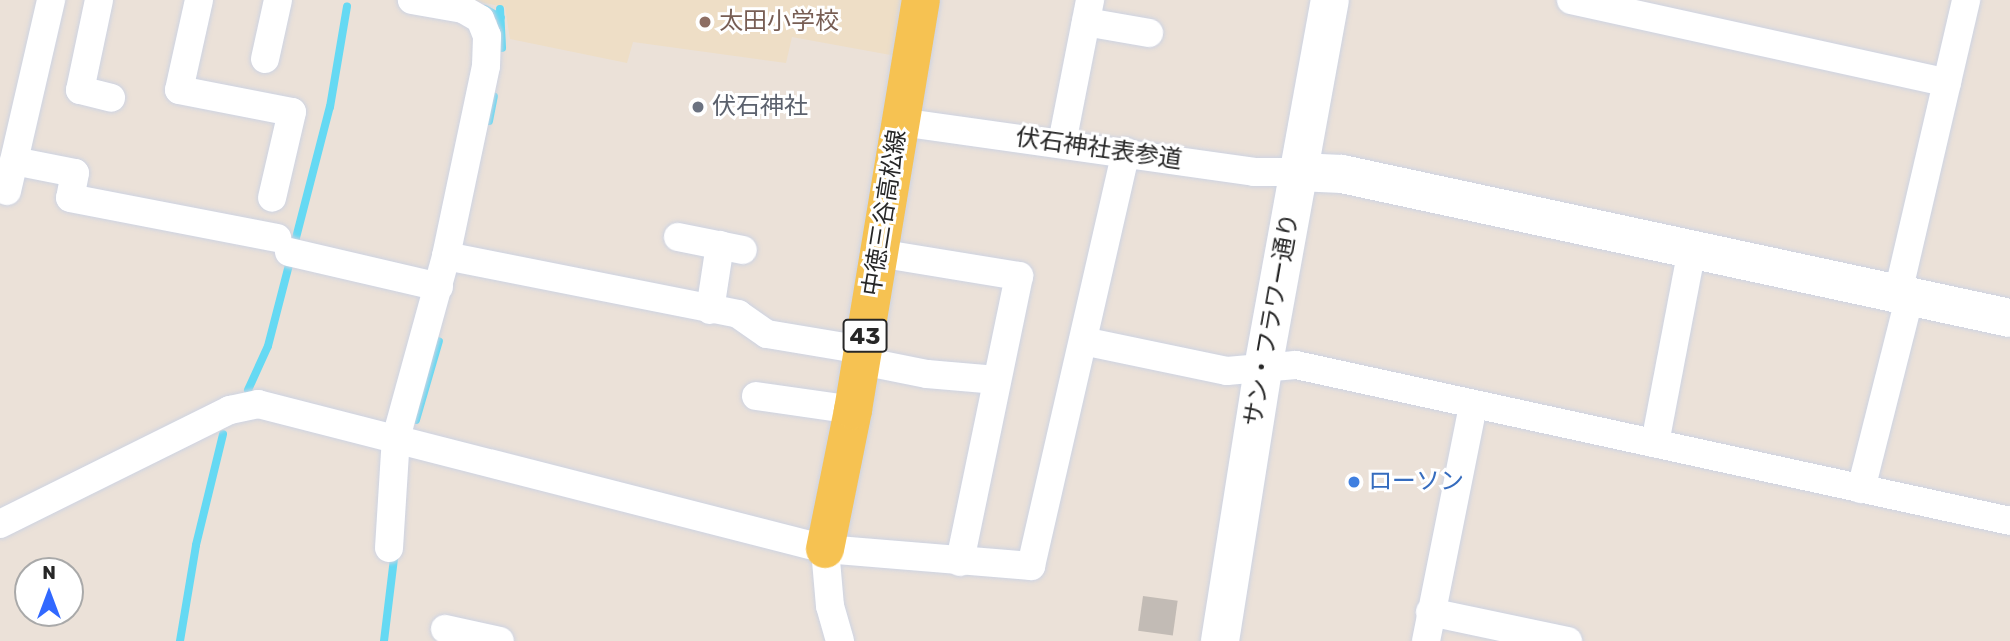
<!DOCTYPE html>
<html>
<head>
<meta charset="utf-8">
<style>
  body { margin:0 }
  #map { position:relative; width:2010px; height:641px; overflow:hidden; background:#ebe1d8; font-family:Rubik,"Noto Sans JP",sans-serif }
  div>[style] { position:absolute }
  .education>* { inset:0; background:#eedec6 }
  .stream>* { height:8px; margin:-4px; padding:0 4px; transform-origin:4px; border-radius:4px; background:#65d9f3 }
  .building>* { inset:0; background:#c2bbb5; transform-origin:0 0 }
  .roads { filter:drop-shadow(0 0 2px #cdd3e2) drop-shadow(0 0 2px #cdd3e2) }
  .street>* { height:28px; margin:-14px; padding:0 14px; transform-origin:14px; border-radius:14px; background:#fff }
  .secondary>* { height:38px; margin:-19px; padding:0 19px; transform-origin:19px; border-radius:19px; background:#fff }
  .primary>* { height:38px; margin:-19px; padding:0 19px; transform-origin:19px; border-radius:19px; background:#f6c252 }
  .dots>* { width:19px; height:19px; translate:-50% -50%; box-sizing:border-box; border:4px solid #fff; border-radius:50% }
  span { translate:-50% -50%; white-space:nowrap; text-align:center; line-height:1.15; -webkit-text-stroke:6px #fff; paint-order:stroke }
  .shield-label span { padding:2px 5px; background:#fff; border:2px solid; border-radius:5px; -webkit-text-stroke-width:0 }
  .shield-label { font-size:23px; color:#272727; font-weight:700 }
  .education-label { font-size:24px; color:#785e54 }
  .left { translate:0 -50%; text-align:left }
  .worship-label { font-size:24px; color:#5b616d }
  .street-label { font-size:24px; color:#272727 }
  .shop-label { font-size:24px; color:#366cbe }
  .north { position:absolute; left:14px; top:557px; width:70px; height:70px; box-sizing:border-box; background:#fff; border:2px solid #a9a9a9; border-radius:50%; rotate:0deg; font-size:19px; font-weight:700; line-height:28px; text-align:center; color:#272727 }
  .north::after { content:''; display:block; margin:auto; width:24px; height:32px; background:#3168ff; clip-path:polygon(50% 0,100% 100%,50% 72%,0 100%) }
</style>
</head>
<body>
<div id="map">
  <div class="education">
    <div style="clip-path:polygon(469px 0,906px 0,896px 56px,792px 37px,786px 63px,633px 42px,627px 63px,510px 39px,505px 7px)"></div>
  </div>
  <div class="stream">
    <div style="left:485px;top:9px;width:18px;rotate:29deg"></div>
    <div style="left:500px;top:9px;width:39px;rotate:87deg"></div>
    <div style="left:489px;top:121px;width:25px;rotate:-79deg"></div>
    <div style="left:248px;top:390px;width:48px;rotate:-65.6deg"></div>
    <div style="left:268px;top:346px;width:247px;rotate:-75.5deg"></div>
    <div style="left:330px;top:107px;width:102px;rotate:-80.4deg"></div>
    <div style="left:416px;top:420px;width:82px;rotate:-73.8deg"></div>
    <div style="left:180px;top:641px;width:97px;rotate:-80.5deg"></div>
    <div style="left:196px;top:545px;width:114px;rotate:-76.3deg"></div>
    <div style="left:384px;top:641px;width:92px;rotate:-83.1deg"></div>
  </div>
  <div class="building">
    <div style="left:1143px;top:596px;width:35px;height:35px;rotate:8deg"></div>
  </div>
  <div class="roads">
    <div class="street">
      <div style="left:99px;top:0;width:92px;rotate:101.9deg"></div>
      <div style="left:80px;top:90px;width:32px;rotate:14deg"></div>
      <div style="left:199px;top:0;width:92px;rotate:102.5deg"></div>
      <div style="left:179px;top:90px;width:115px;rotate:11deg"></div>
      <div style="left:292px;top:112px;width:88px;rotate:103.1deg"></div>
      <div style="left:1571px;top:0;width:385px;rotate:12.4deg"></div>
      <div style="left:1086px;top:22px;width:64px;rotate:9.9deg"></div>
      <div style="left:265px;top:59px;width:60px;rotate:-77.6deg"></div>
      <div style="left:900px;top:122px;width:358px;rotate:8deg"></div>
      <div style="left:1254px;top:172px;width:44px"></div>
      <div style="left:1062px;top:143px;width:146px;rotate:-78.9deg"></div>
      <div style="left:14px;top:161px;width:62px;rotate:11.1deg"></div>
      <div style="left:75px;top:173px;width:25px;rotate:101deg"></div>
      <div style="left:70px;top:198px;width:211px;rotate:10.9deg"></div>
      <div style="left:7px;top:191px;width:196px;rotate:-77deg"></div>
      <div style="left:678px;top:237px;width:66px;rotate:11.3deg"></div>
      <div style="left:289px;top:252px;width:154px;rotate:13.1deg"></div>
      <div style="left:878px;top:253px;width:143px;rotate:9.3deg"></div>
      <div style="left:1019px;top:276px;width:292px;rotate:101.7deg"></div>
      <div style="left:446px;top:256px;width:298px;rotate:11.2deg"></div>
      <div style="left:738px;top:314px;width:35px;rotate:35deg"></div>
      <div style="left:767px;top:334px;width:97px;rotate:9.5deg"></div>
      <div style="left:1898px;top:293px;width:301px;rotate:-76.9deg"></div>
      <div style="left:710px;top:310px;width:66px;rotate:-81.3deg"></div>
      <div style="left:1083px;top:341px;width:147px;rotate:11.8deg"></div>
      <div style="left:1227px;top:371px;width:69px;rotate:-5deg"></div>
      <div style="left:1296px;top:365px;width:731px;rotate:12.32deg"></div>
      <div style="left:862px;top:361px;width:66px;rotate:11.3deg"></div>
      <div style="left:927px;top:374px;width:70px;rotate:4.9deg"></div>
      <div style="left:756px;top:396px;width:98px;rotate:8.2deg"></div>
      <div style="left:1655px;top:443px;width:197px;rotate:-79.2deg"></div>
      <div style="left:1861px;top:489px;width:199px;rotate:-75.8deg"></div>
      <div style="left:0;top:524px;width:257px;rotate:-26.4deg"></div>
      <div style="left:230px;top:410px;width:29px;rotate:-12deg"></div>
      <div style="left:258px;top:404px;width:585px;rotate:14.34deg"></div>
      <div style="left:825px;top:549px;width:207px;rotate:4.7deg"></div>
      <div style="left:1031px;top:566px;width:425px;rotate:-77.1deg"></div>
      <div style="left:389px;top:548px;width:110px;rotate:-86.4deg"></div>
      <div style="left:396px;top:438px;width:189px;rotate:-74.6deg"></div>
      <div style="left:446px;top:256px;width:194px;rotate:-78.1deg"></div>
      <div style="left:486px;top:66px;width:30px;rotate:-88deg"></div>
      <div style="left:487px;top:36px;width:18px;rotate:-112deg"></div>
      <div style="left:480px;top:19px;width:20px;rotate:-150deg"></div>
      <div style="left:463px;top:9px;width:52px;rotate:-170deg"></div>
      <div style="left:825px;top:549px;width:57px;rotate:85deg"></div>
      <div style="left:830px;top:606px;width:36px;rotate:74deg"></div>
      <div style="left:1430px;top:612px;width:141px;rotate:11.9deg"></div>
      <div style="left:445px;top:629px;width:56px;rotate:12.3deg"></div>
      <div style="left:1426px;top:641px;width:240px;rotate:-78.7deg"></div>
    </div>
    <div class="secondary">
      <div style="left:1298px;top:172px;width:44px;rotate:2.6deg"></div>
      <div style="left:1342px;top:174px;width:683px;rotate:12.17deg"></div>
      <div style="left:1220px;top:641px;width:276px;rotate:-81deg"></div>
      <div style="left:1263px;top:368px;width:374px;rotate:-79.7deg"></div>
    </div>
    <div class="primary">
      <div style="left:825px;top:549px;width:142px;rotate:-78.6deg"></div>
      <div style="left:853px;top:410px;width:416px;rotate:-80.6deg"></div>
    </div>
  </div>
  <div class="dots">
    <div style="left:705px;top:22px;background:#8d6e63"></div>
    <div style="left:698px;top:107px;background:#6b7280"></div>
    <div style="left:1354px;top:482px;background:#3f7fe0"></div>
  </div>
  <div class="shield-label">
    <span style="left:865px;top:336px">43</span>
  </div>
  <div class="education-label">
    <span class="left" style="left:719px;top:22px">太田小学校</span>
  </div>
  <div class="worship-label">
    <span class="left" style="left:712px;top:107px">伏石神社</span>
  </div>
  <div class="street-label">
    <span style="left:1099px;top:149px;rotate:8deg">伏石神社表参道</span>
    <span style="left:885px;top:213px;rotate:-81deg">中徳三谷高松線</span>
    <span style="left:1272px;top:320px;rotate:-80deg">サン・フラワー通り</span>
  </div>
  <div class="shop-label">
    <span class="left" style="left:1368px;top:482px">ローソン</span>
  </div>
  <div class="north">N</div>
</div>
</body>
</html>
